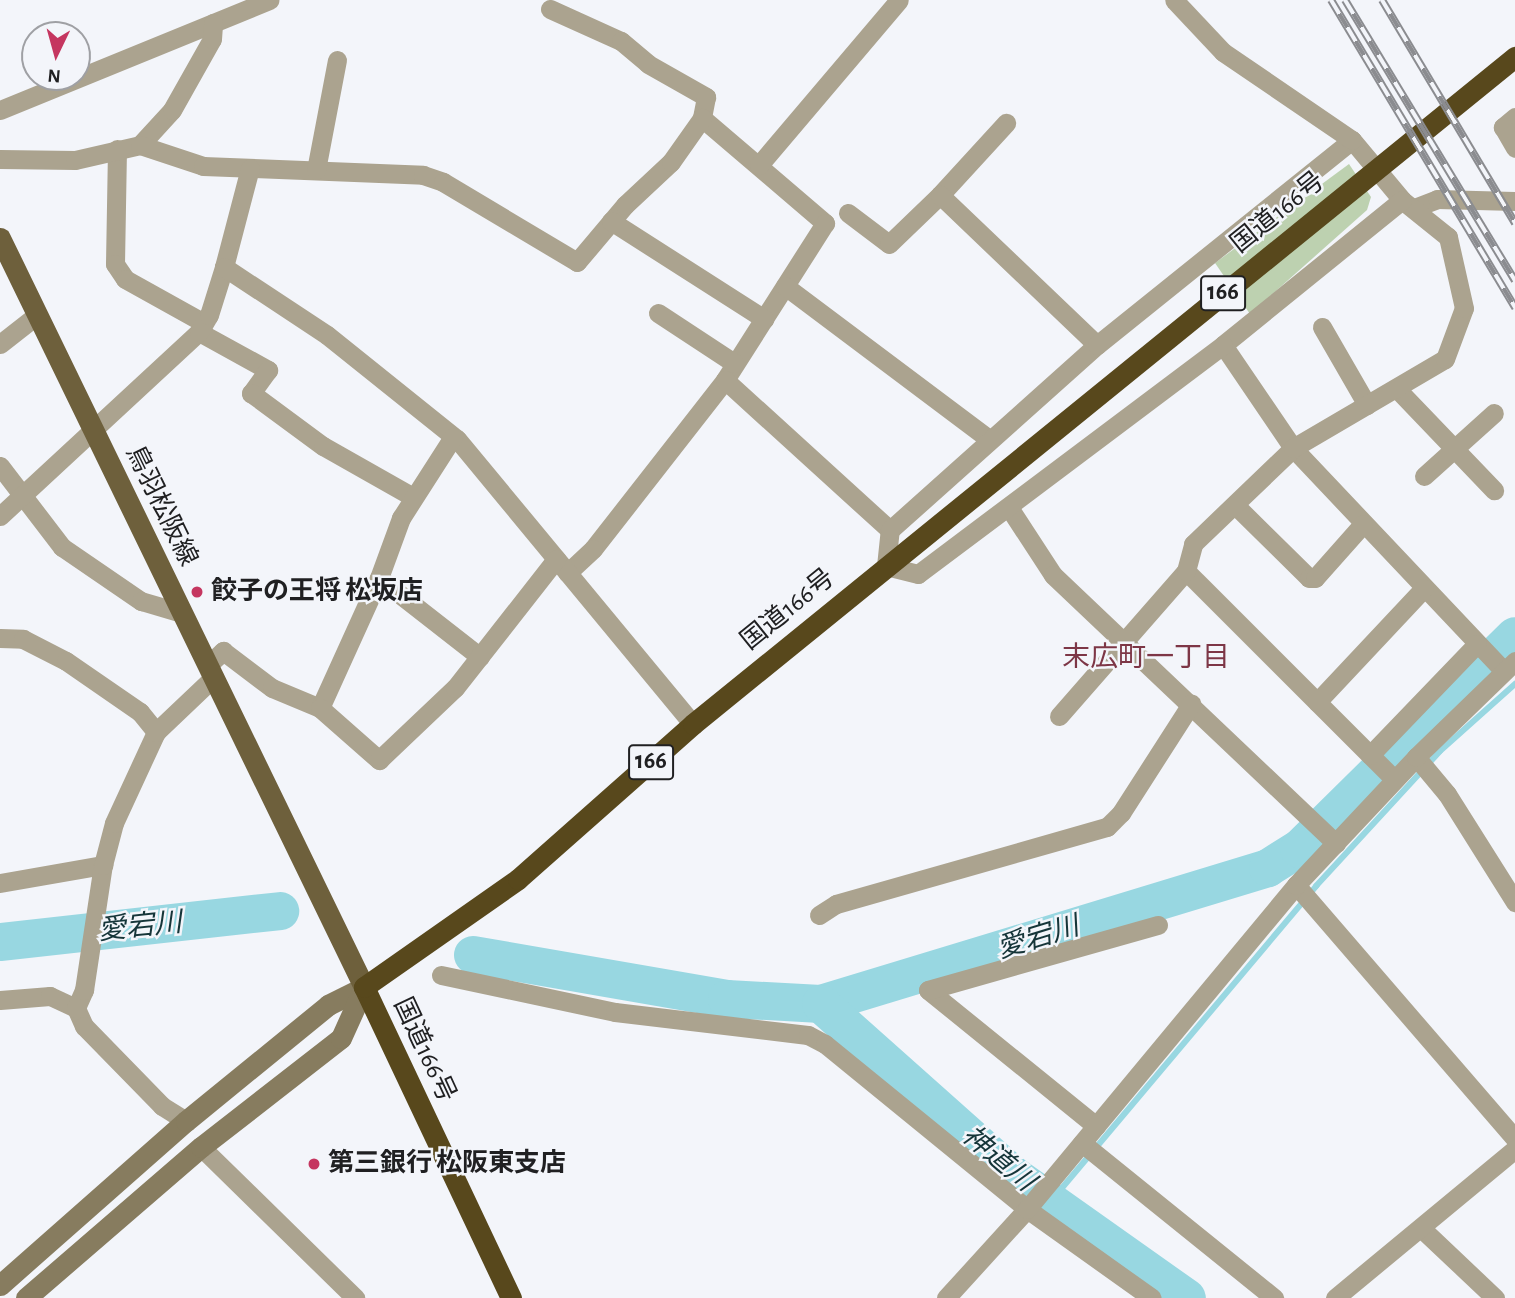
<!DOCTYPE html>
<html>
<head>
<meta charset="utf-8">
<style>
  body { margin:0 }
  #map { position:relative; width:1515px; height:1298px; overflow:hidden; background:#f3f5fa; font-family:"Alegreya Sans","Noto Sans JP",sans-serif }
  div>[style] { position:absolute }
  .green>* { inset:0; background:#bdd1b0 }
  .stream>* { height:6px; margin:-3px; padding:0 3px; transform-origin:3px; border-radius:3px; background:#98d7e1 }
  .river>* { height:38px; margin:-19px; padding:0 19px; transform-origin:19px; border-radius:19px; background:#98d7e1 }
  .street>* { height:19px; margin:-9.5px; padding:0 9.5px; transform-origin:9.5px; border-radius:9.5px; background:#aba38f }
  .secondary>* { height:21px; margin:-10.5px; padding:0 10.5px; transform-origin:10.5px; border-radius:10.5px; background:#877c5f }
  .primary>* { height:21px; margin:-10.5px; padding:0 10.5px; transform-origin:10.5px; border-radius:10.5px; background:#6e603c }
  .highway>* { height:21px; margin:-10.5px; padding:0 10.5px; transform-origin:10.5px; border-radius:10.5px; background:#58481c }
  .rail>* { height:8px; margin-top:-4px; transform-origin:0; background:repeating-linear-gradient(90deg,#f3f5fa 0 16px,#8b8c90 0 32px); box-sizing:border-box; border-block:2px solid #8b8c90 }
  .dots>* { width:19px; height:19px; translate:-50% -50%; box-sizing:border-box; border:4px solid #f3f5fa; border-radius:50% }
  span { translate:-50% -50%; white-space:nowrap; text-align:center; line-height:1.15; -webkit-text-stroke:5px #f3f5fa; paint-order:stroke }
  .shield-label span { padding:2px 5px; background:#f3f5fa; border:2px solid; border-radius:5px; -webkit-text-stroke-width:0 }
  .shield-label { font-size:24px; color:#202022; font-weight:700 }
  .street-label { font-size:26px; color:#202022 }
  .poi-label { font-size:26px; color:#202022; font-weight:700 }
  .left { translate:0 -50%; text-align:left }
  .neighbourhood-label { font-size:28px; color:#7d3646 }
  .water-label { font-size:28px; color:#153539; font-style:italic }
  .north { position:absolute; left:21px; top:21px; width:70px; height:70px; box-sizing:border-box; background:#f3f5fa; border:2px solid #9fa0a4; border-radius:50%; rotate:185deg; font-size:19px; font-weight:700; line-height:28px; text-align:center; color:#202022 }
  .north::after { content:''; display:block; margin:auto; width:24px; height:32px; background:#c53660; clip-path:polygon(50% 0,100% 100%,50% 72%,0 100%) }
</style>
</head>
<body>
<div id="map">
  <div class="green">
    <div style="clip-path:polygon(1349px 164px,1371px 197px,1367px 210px,1250px 314px,1215px 263px)"></div>
  </div>
  <div class="stream">
    <div style="left:1051px;top:1201px;width:412px;rotate:-49.9deg"></div>
    <div style="left:1316px;top:886px;width:183px;rotate:-47.4deg"></div>
    <div style="left:1440px;top:751px;width:101px;rotate:-41.8deg"></div>
  </div>
  <div class="river">
    <div style="left:0;top:942px;width:282px;rotate:-6.3deg"></div>
    <div style="left:473px;top:955px;width:258px;rotate:9.8deg"></div>
    <div style="left:727px;top:999px;width:94px;rotate:3deg"></div>
    <div style="left:821px;top:1004px;width:467px;rotate:-16.9deg"></div>
    <div style="left:1268px;top:868px;width:36px;rotate:-32deg"></div>
    <div style="left:1299px;top:849px;width:303px;rotate:-44.6deg"></div>
    <div style="left:821px;top:1004px;width:257px;rotate:41.7deg"></div>
    <div style="left:1013px;top:1175px;width:213px;rotate:35.3deg"></div>
  </div>
  <div class="street">
    <div style="left:550px;top:9px;width:78px;rotate:24.3deg"></div>
    <div style="left:621px;top:41px;width:35px;rotate:40deg"></div>
    <div style="left:648px;top:64px;width:67px;rotate:29.6deg"></div>
    <div style="left:706px;top:97px;width:21px;rotate:101deg"></div>
    <div style="left:702px;top:118px;width:162px;rotate:40.5deg"></div>
    <div style="left:825px;top:223px;width:186px;rotate:122.5deg"></div>
    <div style="left:725px;top:380px;width:214px;rotate:128deg"></div>
    <div style="left:593px;top:549px;width:35px;rotate:137deg"></div>
    <div style="left:0;top:110px;width:291px;rotate:-22.2deg"></div>
    <div style="left:1515px;top:117px;width:16px;rotate:140deg"></div>
    <div style="left:1503px;top:127px;width:24px;rotate:60deg"></div>
    <div style="left:1352px;top:140px;width:78px;rotate:50.2deg"></div>
    <div style="left:140px;top:145px;width:47px;rotate:-47.6deg"></div>
    <div style="left:172px;top:110px;width:81px;rotate:-60.6deg"></div>
    <div style="left:212px;top:39px;width:16px;rotate:-86deg"></div>
    <div style="left:117px;top:149px;width:115px;rotate:91deg"></div>
    <div style="left:115px;top:264px;width:18px;rotate:56deg"></div>
    <div style="left:125px;top:279px;width:90px;rotate:29.1deg"></div>
    <div style="left:0;top:159px;width:75px;rotate:0.8deg"></div>
    <div style="left:75px;top:160px;width:67px;rotate:-13deg"></div>
    <div style="left:140px;top:145px;width:66px;rotate:18.4deg"></div>
    <div style="left:203px;top:166px;width:220px;rotate:2.3deg"></div>
    <div style="left:423px;top:175px;width:21px;rotate:19deg"></div>
    <div style="left:443px;top:182px;width:156px;rotate:30.8deg"></div>
    <div style="left:577px;top:262px;width:75px;rotate:-49.9deg"></div>
    <div style="left:625px;top:205px;width:63px;rotate:-43.1deg"></div>
    <div style="left:671px;top:162px;width:54px;rotate:-54.8deg"></div>
    <div style="left:759px;top:165px;width:216px;rotate:-49.7deg"></div>
    <div style="left:316px;top:170px;width:112px;rotate:-79.2deg"></div>
    <div style="left:940px;top:195px;width:98px;rotate:-47.5deg"></div>
    <div style="left:1414px;top:208px;width:25px;rotate:-21deg"></div>
    <div style="left:1437px;top:199px;width:78px;rotate:1.5deg"></div>
    <div style="left:848px;top:213px;width:51px;rotate:37.1deg"></div>
    <div style="left:889px;top:244px;width:71px;rotate:-43.9deg"></div>
    <div style="left:940px;top:195px;width:217px;rotate:43.7deg"></div>
    <div style="left:611px;top:221px;width:182px;rotate:32.6deg"></div>
    <div style="left:224px;top:267px;width:102px;rotate:-75.3deg"></div>
    <div style="left:785px;top:286px;width:256px;rotate:36.9deg"></div>
    <div style="left:658px;top:313px;width:91px;rotate:33.3deg"></div>
    <div style="left:1322px;top:327px;width:90px;rotate:60deg"></div>
    <div style="left:199px;top:332px;width:79px;rotate:28.8deg"></div>
    <div style="left:268px;top:370px;width:29px;rotate:126deg"></div>
    <div style="left:251px;top:393px;width:89px;rotate:36.4deg"></div>
    <div style="left:323px;top:446px;width:103px;rotate:29.5deg"></div>
    <div style="left:0;top:344px;width:47px;rotate:-38.1deg"></div>
    <div style="left:1223px;top:345px;width:125px;rotate:55.8deg"></div>
    <div style="left:1293px;top:448px;width:307px;rotate:46.6deg"></div>
    <div style="left:725px;top:380px;width:223px;rotate:42.3deg"></div>
    <div style="left:1398px;top:390px;width:139px;rotate:46.2deg"></div>
    <div style="left:0;top:466px;width:102px;rotate:52.6deg"></div>
    <div style="left:62px;top:547px;width:96px;rotate:34.4deg"></div>
    <div style="left:141px;top:601px;width:43px;rotate:16.3deg"></div>
    <div style="left:1424px;top:476px;width:94px;rotate:-42deg"></div>
    <div style="left:1235px;top:505px;width:104px;rotate:44.6deg"></div>
    <div style="left:1309px;top:578px;width:6px"></div>
    <div style="left:1315px;top:578px;width:72px;rotate:-48.4deg"></div>
    <div style="left:1010px;top:509px;width:79px;rotate:56.9deg"></div>
    <div style="left:1053px;top:575px;width:390px;rotate:43.5deg"></div>
    <div style="left:0;top:516px;width:271px;rotate:-42.8deg"></div>
    <div style="left:199px;top:332px;width:20px;rotate:-60deg"></div>
    <div style="left:209px;top:315px;width:50px;rotate:-72.6deg"></div>
    <div style="left:224px;top:267px;width:123px;rotate:33.4deg"></div>
    <div style="left:327px;top:335px;width:166px;rotate:38.7deg"></div>
    <div style="left:457px;top:439px;width:370px;rotate:50.4deg"></div>
    <div style="left:1186px;top:571px;width:294px;rotate:45deg"></div>
    <div style="left:379px;top:578px;width:128px;rotate:38deg"></div>
    <div style="left:0;top:638px;width:23px;rotate:2deg"></div>
    <div style="left:23px;top:639px;width:48px;rotate:27.1deg"></div>
    <div style="left:66px;top:661px;width:90px;rotate:34.6deg"></div>
    <div style="left:140px;top:712px;width:26px;rotate:51deg"></div>
    <div style="left:208px;top:665px;width:21px;rotate:-43deg"></div>
    <div style="left:223px;top:651px;width:61px;rotate:37.1deg"></div>
    <div style="left:272px;top:688px;width:52px;rotate:22.6deg"></div>
    <div style="left:320px;top:708px;width:143px;rotate:-65.6deg"></div>
    <div style="left:379px;top:578px;width:64px;rotate:-69.9deg"></div>
    <div style="left:401px;top:518px;width:96px;rotate:-57.3deg"></div>
    <div style="left:1317px;top:702px;width:156px;rotate:-46.8deg"></div>
    <div style="left:320px;top:708px;width:79px;rotate:41.4deg"></div>
    <div style="left:379px;top:760px;width:105px;rotate:-43.5deg"></div>
    <div style="left:455px;top:688px;width:164px;rotate:-51.9deg"></div>
    <div style="left:1059px;top:716px;width:193px;rotate:-48.8deg"></div>
    <div style="left:1186px;top:571px;width:28px;rotate:-75deg"></div>
    <div style="left:1193px;top:544px;width:139px;rotate:-43.8deg"></div>
    <div style="left:1293px;top:448px;width:176px;rotate:-30.4deg"></div>
    <div style="left:1445px;top:359px;width:54px;rotate:-69.6deg"></div>
    <div style="left:1464px;top:308px;width:73px;rotate:-102.7deg"></div>
    <div style="left:1448px;top:237px;width:59px;rotate:-141.2deg"></div>
    <div style="left:1402px;top:200px;width:230px;rotate:141deg"></div>
    <div style="left:1223px;top:345px;width:381px;rotate:143.1deg"></div>
    <div style="left:918px;top:574px;width:33px;rotate:-166deg"></div>
    <div style="left:886px;top:566px;width:36px;rotate:-84deg"></div>
    <div style="left:890px;top:530px;width:278px;rotate:-41.8deg"></div>
    <div style="left:1097px;top:345px;width:327px;rotate:-38.8deg"></div>
    <div style="left:1352px;top:140px;width:156px;rotate:-145.7deg"></div>
    <div style="left:1223px;top:52px;width:71px;rotate:-133.3deg"></div>
    <div style="left:1370px;top:755px;width:154px;rotate:-46.1deg"></div>
    <div style="left:1416px;top:757px;width:48px;rotate:50deg"></div>
    <div style="left:1447px;top:794px;width:128px;rotate:57.8deg"></div>
    <div style="left:0;top:883px;width:105px;rotate:-9.9deg"></div>
    <div style="left:1296px;top:885px;width:335px;rotate:49.2deg"></div>
    <div style="left:819px;top:915px;width:20px;rotate:-33deg"></div>
    <div style="left:836px;top:904px;width:282px;rotate:-15.9deg"></div>
    <div style="left:1107px;top:827px;width:20px;rotate:-45deg"></div>
    <div style="left:1121px;top:813px;width:130px;rotate:-57.3deg"></div>
    <div style="left:441px;top:975px;width:178px;rotate:12deg"></div>
    <div style="left:615px;top:1012px;width:194px;rotate:6.8deg"></div>
    <div style="left:808px;top:1035px;width:19px;rotate:28deg"></div>
    <div style="left:825px;top:1044px;width:261px;rotate:39.2deg"></div>
    <div style="left:1027px;top:1209px;width:153px;rotate:35.5deg"></div>
    <div style="left:0;top:1000px;width:50px;rotate:-4.6deg"></div>
    <div style="left:50px;top:996px;width:29px;rotate:25deg"></div>
    <div style="left:76px;top:1008px;width:20px;rotate:66deg"></div>
    <div style="left:84px;top:1026px;width:112px;rotate:45.7deg"></div>
    <div style="left:162px;top:1106px;width:28px;rotate:32deg"></div>
    <div style="left:76px;top:1008px;width:20px;rotate:-66deg"></div>
    <div style="left:84px;top:990px;width:126px;rotate:-81.4deg"></div>
    <div style="left:103px;top:865px;width:43px;rotate:-75.3deg"></div>
    <div style="left:114px;top:823px;width:100px;rotate:-65.2deg"></div>
    <div style="left:156px;top:732px;width:80px;rotate:-43.5deg"></div>
    <div style="left:1096px;top:1126px;width:216px;rotate:-141deg"></div>
    <div style="left:928px;top:990px;width:239px;rotate:-15.8deg"></div>
    <div style="left:1082px;top:1143px;width:247px;rotate:38.9deg"></div>
    <div style="left:201px;top:1147px;width:216px;rotate:44.4deg"></div>
    <div style="left:1421px;top:1228px;width:102px;rotate:43.4deg"></div>
    <div style="left:946px;top:1298px;width:120px;rotate:-47.7deg"></div>
    <div style="left:1027px;top:1209px;width:421px;rotate:-50.3deg"></div>
    <div style="left:1296px;top:885px;width:175px;rotate:-46.8deg"></div>
    <div style="left:1416px;top:757px;width:138px;rotate:-44.1deg"></div>
    <div style="left:1335px;top:1298px;width:234px;rotate:-39.6deg"></div>
  </div>
  <div class="secondary">
    <div style="left:0;top:1285px;width:248px;rotate:-41.4deg"></div>
    <div style="left:186px;top:1121px;width:183px;rotate:-39.2deg"></div>
    <div style="left:328px;top:1005px;width:40px;rotate:-26.6deg"></div>
    <div style="left:26px;top:1298px;width:231px;rotate:-40.8deg"></div>
    <div style="left:201px;top:1147px;width:177px;rotate:-37.9deg"></div>
    <div style="left:341px;top:1038px;width:56px;rotate:-65.7deg"></div>
  </div>
  <div class="primary">
    <div style="left:0;top:238px;width:833px;rotate:64.08deg"></div>
  </div>
  <div class="highway">
    <div style="left:511px;top:1298px;width:344px;rotate:-115.3deg"></div>
    <div style="left:364px;top:987px;width:188px;rotate:-35deg"></div>
    <div style="left:518px;top:879px;width:234px;rotate:-41.5deg"></div>
    <div style="left:693px;top:724px;width:1059px;rotate:-39.06deg"></div>
  </div>
  <div class="rail">
    <div style="left:1331px;top:0;width:359px;rotate:59.1deg"></div>
    <div style="left:1345px;top:0;width:328px;rotate:58.8deg"></div>
    <div style="left:1382px;top:0;width:260px;rotate:59.2deg"></div>
  </div>
  <div class="dots">
    <div style="left:197px;top:592px;background:#c53660"></div>
    <div style="left:314px;top:1164px;background:#c53660"></div>
  </div>
  <div class="shield-label">
    <span style="left:1223px;top:293px">166</span>
    <span style="left:651px;top:762px">166</span>
  </div>
  <div class="street-label">
    <span style="left:1278px;top:213px;rotate:-39deg">国道166号</span>
    <span style="left:161px;top:506px;rotate:64deg">鳥羽松阪線</span>
    <span style="left:788px;top:610px;rotate:-39deg">国道166号</span>
    <span style="left:424px;top:1050px;rotate:65deg">国道166号</span>
  </div>
  <div class="poi-label">
    <span class="left" style="left:211px;top:592px">餃子の王将 松坂店</span>
    <span class="left" style="left:328px;top:1164px">第三銀行 松阪東支店</span>
  </div>
  <div class="neighbourhood-label">
    <span style="left:1146px;top:658px">末広町一丁目</span>
  </div>
  <div class="water-label">
    <span style="left:140px;top:927px;rotate:-6deg">愛宕川</span>
    <span style="left:1038px;top:938px;rotate:-17deg">愛宕川</span>
    <span style="left:998px;top:1159px;rotate:40deg">神道川</span>
  </div>
  <div class="north">N</div>
</div>
</body>
</html>
